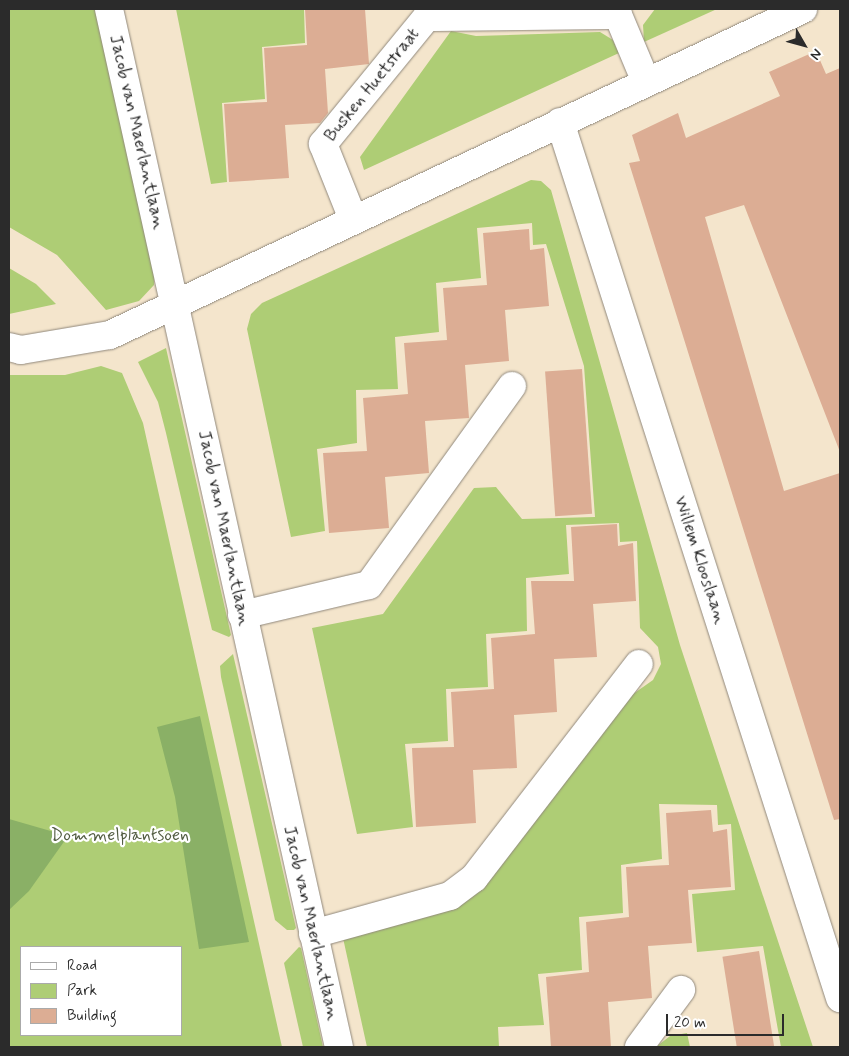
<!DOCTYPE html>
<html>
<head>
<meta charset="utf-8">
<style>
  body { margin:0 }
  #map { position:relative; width:849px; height:1056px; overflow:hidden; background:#f4e5cc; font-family:Mynerve,sans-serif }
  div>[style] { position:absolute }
  .green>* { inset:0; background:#aecd75 }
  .forest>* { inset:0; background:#8ab066 }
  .building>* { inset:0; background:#dcad94; transform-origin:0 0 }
  .roads { filter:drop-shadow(0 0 1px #90887c) drop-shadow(0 0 1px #90887c) }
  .minor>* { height:28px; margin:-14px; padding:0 14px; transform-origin:14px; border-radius:14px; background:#fff }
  span { translate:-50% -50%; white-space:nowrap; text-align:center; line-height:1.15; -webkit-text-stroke:4.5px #fff; paint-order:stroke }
  .street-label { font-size:18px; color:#2b2b2b }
  .park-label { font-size:18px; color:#525c41 }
  .frame { position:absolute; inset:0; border:10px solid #2b2b2b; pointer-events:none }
  .legend { position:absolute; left:20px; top:946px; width:162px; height:90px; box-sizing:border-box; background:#fff; border:1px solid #aaa; margin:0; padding:6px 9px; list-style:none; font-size:15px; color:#2b2b2b }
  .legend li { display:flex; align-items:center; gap:10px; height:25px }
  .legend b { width:25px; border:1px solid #aaa }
  .north { position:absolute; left:779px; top:20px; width:50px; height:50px; -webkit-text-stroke:4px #fff; paint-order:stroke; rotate:128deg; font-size:14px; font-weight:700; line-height:20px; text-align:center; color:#2b2b2b }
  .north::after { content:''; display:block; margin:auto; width:18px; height:22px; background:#2b2b2b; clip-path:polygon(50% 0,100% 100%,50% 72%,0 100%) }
  .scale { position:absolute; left:666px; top:1014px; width:118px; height:22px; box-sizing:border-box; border:2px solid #2b2b2b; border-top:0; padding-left:6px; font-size:15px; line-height:18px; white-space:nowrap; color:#2b2b2b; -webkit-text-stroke:4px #fff; paint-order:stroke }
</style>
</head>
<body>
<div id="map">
  <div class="green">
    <div style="clip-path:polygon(9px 9px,98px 9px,155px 263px,154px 285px,139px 301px,106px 310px,57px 255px,9px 227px)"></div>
    <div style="clip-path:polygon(176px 9px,304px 9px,305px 43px,262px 47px,265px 99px,222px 103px,227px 182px,211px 184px)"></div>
    <div style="clip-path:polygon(655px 9px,717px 9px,644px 42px,643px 25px)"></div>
    <div style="clip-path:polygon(451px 31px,476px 36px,600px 32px,613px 40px,619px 53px,364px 170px,360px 157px)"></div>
    <div style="clip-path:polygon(531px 180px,541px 181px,551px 190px,680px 645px,813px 1047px,781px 1047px,763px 946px,697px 952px,692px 894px,735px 890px,731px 824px,718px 825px,717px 805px,659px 804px,662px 859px,621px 865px,623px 913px,579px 917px,582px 970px,538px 974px,544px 1025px,498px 1027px,499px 1047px,367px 1047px,343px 938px,460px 904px,616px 706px,653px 680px,661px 664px,658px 647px,640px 628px,637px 541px,620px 542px,619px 523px,566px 525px,569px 574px,526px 578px,527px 631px,486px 634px,488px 687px,446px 689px,448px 741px,405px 744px,413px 827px,357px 834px,312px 628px,383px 614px,474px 488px,496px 487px,522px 519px,595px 517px,584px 366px,546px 244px,533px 245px,532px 223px,477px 228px,481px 278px,436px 283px,439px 332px,395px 337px,398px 389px,356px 390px,357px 443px,317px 449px,325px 531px,291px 537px,247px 329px,251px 314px,262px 303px)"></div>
    <div style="clip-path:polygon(9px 268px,36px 284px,56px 304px,9px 314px)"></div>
    <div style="clip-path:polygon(166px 348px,231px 635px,229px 637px,212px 630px,166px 433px,158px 402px,138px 362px)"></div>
    <div style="clip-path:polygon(evenodd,101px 366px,122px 373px,143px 423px,282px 1047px,9px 1047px,9px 375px,65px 375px,101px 366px,21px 947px,181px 947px,181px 1035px,21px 1035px,21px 947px)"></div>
    <div style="clip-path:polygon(233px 654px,296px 928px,294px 930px,287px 930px,275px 920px,221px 677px,220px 666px)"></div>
    <div style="clip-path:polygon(299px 947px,301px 948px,323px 1047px,303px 1047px,284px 963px)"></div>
    <div style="clip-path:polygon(687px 1033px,690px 1047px,656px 1047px,670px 1036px)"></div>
  </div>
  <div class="forest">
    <div style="clip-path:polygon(200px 716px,249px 942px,199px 949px,175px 797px,157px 727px)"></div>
    <div style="clip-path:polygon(9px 819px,68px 836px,29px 891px,9px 910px)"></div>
  </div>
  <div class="building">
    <div style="clip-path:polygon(305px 9px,365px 9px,369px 64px,325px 69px,328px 113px,320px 123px,285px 125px,289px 178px,229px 182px,224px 104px,267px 102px,264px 48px,307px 45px)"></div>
    <div style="clip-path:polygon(816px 51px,826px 74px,840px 68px,840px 452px,744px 205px,705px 217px,784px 491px,840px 473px,840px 819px,834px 820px,629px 163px,640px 161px,632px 135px,678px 113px,686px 138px,780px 96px,769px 72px)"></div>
    <div style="clip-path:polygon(529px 229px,530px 250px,544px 248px,549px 306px,505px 310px,509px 361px,465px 365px,469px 418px,425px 421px,429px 473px,385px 477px,389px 528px,329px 533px,323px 453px,367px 451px,363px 398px,408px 394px,404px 343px,447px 340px,443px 288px,487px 285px,483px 233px)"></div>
    <div style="left:582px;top:369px;width:145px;height:37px;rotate:86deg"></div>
    <div style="clip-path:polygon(617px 524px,618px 546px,633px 543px,636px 601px,593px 604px,597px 657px,554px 659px,557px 712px,514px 715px,517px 768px,473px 770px,476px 823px,416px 827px,412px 748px,454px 747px,451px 692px,494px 689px,491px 638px,535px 634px,531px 581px,574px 581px,571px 527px)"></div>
    <div style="clip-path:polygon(711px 810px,713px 832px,727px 829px,731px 887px,688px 890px,692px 943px,648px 946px,652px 998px,608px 1002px,611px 1047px,551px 1047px,546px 977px,589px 972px,586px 922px,629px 917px,626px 867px,669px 865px,666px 813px)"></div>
    <div style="left:759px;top:951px;width:97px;height:37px;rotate:81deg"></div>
  </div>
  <div class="roads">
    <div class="minor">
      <div style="left:109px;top:9px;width:1063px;rotate:77.51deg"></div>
      <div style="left:618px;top:15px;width:73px;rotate:67.3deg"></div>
      <div style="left:560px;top:122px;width:920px;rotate:72.27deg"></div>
      <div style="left:353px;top:219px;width:81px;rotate:-111.8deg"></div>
      <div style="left:323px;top:144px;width:164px;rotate:-50.7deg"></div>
      <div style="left:427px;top:17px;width:191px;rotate:-0.6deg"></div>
      <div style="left:9px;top:347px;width:12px;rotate:14deg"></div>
      <div style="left:21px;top:350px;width:90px;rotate:-9.6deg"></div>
      <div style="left:110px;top:335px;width:766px;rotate:-25.19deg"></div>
      <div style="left:242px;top:615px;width:130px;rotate:-13.3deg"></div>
      <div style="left:369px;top:585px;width:245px;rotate:-54.3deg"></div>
      <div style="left:313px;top:934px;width:142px;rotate:-15.5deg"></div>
      <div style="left:450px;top:896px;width:30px;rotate:-37deg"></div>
      <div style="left:474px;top:878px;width:270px;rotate:-52.4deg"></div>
      <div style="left:639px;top:1047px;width:71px;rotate:-53.6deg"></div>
    </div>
  </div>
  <div class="street-label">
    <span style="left:372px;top:85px;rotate:-51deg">Busken Huetstraat</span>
    <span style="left:137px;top:132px;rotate:77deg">Jacob van Maerlantlaan</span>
    <span style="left:224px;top:528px;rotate:78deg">Jacob van Maerlantlaan</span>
    <span style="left:700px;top:560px;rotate:72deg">Willem Klooslaan</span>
    <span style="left:311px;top:923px;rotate:77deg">Jacob van Maerlantlaan</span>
  </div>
  <div class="park-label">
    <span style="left:120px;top:835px">Dommelplantsoen</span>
  </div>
  <div class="frame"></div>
  <ul class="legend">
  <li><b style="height:6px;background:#fff"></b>Road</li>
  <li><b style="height:14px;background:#aecd75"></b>Park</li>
  <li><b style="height:14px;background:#dcad94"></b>Building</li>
  </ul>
  <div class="north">N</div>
  <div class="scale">20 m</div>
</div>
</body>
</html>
